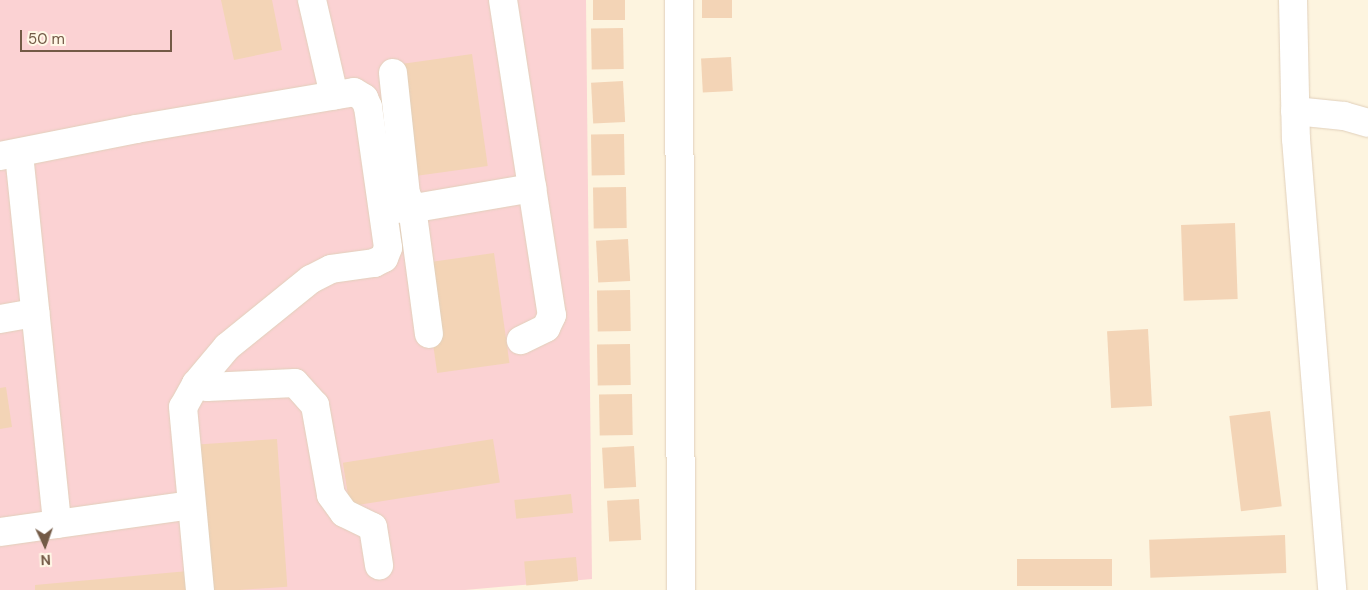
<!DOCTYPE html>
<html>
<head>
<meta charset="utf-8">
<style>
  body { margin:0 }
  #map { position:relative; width:1368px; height:590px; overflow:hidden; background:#fdf4df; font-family:"DM Sans",sans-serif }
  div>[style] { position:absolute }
  .medical>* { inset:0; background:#fbd2d3 }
  .building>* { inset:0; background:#f3d4b6; transform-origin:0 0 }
  .roads { filter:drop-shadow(0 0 1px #e1d0bb) drop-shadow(0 0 1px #e1d0bb) }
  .minor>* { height:28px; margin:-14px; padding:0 14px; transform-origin:14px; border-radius:14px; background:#fff }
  span { translate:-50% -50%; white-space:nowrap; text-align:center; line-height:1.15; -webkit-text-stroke:5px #fff7e6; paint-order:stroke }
  .north { position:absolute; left:20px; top:520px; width:50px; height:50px; -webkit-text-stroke:4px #fff7e6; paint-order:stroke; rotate:177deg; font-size:14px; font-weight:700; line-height:20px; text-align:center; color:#735a46 }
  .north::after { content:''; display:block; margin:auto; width:18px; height:22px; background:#735a46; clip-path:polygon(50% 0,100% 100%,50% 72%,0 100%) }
  .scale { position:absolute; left:20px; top:30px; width:152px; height:22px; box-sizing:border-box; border:2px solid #735a46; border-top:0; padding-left:6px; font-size:15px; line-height:18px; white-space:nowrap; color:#735a46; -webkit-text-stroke:4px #fff7e6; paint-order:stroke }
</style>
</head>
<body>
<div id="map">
  <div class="medical">
    <div style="clip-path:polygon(0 0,586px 0,592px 579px,465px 590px,0 590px)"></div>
  </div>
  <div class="building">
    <div style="clip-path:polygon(221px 0,272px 0,282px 50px,234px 60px)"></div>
    <div style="left:593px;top:0;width:32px;height:20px"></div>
    <div style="left:702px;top:0;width:30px;height:18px"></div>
    <div style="left:623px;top:28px;width:41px;height:32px;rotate:89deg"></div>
    <div style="left:472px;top:54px;width:113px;height:73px;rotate:82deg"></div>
    <div style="left:731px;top:57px;width:34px;height:30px;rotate:87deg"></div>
    <div style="left:623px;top:81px;width:41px;height:32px;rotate:87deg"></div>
    <div style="left:624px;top:134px;width:41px;height:33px;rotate:89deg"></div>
    <div style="left:626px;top:187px;width:41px;height:33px;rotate:89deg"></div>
    <div style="left:1235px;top:223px;width:76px;height:54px;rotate:88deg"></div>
    <div style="left:628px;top:239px;width:42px;height:32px;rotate:87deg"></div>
    <div style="left:494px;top:253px;width:111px;height:73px;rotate:82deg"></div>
    <div style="left:630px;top:290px;width:41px;height:33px;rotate:89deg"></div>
    <div style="left:1148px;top:329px;width:77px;height:41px;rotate:87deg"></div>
    <div style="left:630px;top:344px;width:41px;height:33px;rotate:89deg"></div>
    <div style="clip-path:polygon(6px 387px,12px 427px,0 429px,0 388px)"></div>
    <div style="left:632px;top:394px;width:41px;height:33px;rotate:89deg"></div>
    <div style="left:1270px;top:411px;width:96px;height:41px;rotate:83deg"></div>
    <div style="left:277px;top:439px;width:148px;height:79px;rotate:86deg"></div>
    <div style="left:493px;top:439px;width:44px;height:152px;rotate:81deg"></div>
    <div style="left:634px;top:446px;width:41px;height:32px;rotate:87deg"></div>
    <div style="left:571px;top:494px;width:19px;height:57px;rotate:84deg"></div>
    <div style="left:639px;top:499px;width:41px;height:32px;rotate:87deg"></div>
    <div style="left:1285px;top:535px;width:38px;height:136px;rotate:88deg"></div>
    <div style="left:576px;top:557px;width:24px;height:52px;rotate:85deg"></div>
    <div style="left:1112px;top:559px;width:27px;height:95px;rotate:90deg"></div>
    <div style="clip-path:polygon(188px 571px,190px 590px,35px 590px,35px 585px)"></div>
  </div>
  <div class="roads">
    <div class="minor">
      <div style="left:312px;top:0;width:98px;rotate:77deg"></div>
      <div style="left:503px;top:0;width:319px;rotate:81.2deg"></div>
      <div style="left:552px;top:315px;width:14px;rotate:115deg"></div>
      <div style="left:546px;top:328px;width:28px;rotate:154deg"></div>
      <div style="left:679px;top:0;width:590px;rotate:89.81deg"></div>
      <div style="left:1293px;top:0;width:139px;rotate:88.8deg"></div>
      <div style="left:1296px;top:139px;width:452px;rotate:85.4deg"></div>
      <div style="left:393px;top:73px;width:122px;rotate:83.9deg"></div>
      <div style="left:406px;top:194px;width:14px;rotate:65deg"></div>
      <div style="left:412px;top:207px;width:128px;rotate:82.4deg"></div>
      <div style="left:1295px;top:111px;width:49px;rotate:5.8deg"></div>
      <div style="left:1344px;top:116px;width:25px;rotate:16deg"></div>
      <div style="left:19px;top:154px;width:372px;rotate:84.1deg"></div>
      <div style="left:0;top:156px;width:139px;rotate:-11.2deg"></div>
      <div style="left:136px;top:129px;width:221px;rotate:-9.6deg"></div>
      <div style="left:354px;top:92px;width:12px;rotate:31deg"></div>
      <div style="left:364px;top:98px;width:10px;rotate:66deg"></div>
      <div style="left:368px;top:107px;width:142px;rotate:81.9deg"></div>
      <div style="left:388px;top:248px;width:11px;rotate:112deg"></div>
      <div style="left:384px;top:258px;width:11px;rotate:153deg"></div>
      <div style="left:374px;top:263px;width:43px;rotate:172.1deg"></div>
      <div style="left:331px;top:269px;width:22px;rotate:153deg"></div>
      <div style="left:311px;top:279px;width:108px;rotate:141deg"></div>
      <div style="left:227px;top:347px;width:48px;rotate:130deg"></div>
      <div style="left:196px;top:384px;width:26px;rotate:119deg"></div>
      <div style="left:183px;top:407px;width:184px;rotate:84.7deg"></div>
      <div style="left:395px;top:209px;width:26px;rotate:-4deg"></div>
      <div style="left:421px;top:207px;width:113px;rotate:-9.7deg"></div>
      <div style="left:0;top:319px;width:36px;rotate:-10deg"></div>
      <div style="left:196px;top:384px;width:11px;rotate:15deg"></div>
      <div style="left:207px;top:387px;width:88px;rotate:-2.6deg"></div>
      <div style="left:295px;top:383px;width:30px;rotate:48deg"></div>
      <div style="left:315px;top:405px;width:91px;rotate:79.9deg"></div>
      <div style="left:331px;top:495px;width:22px;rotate:54deg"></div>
      <div style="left:344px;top:513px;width:32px;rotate:26deg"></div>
      <div style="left:373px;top:527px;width:39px;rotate:81deg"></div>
      <div style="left:0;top:532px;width:193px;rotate:-8deg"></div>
    </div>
  </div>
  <div class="north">N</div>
  <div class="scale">50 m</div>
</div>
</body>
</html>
